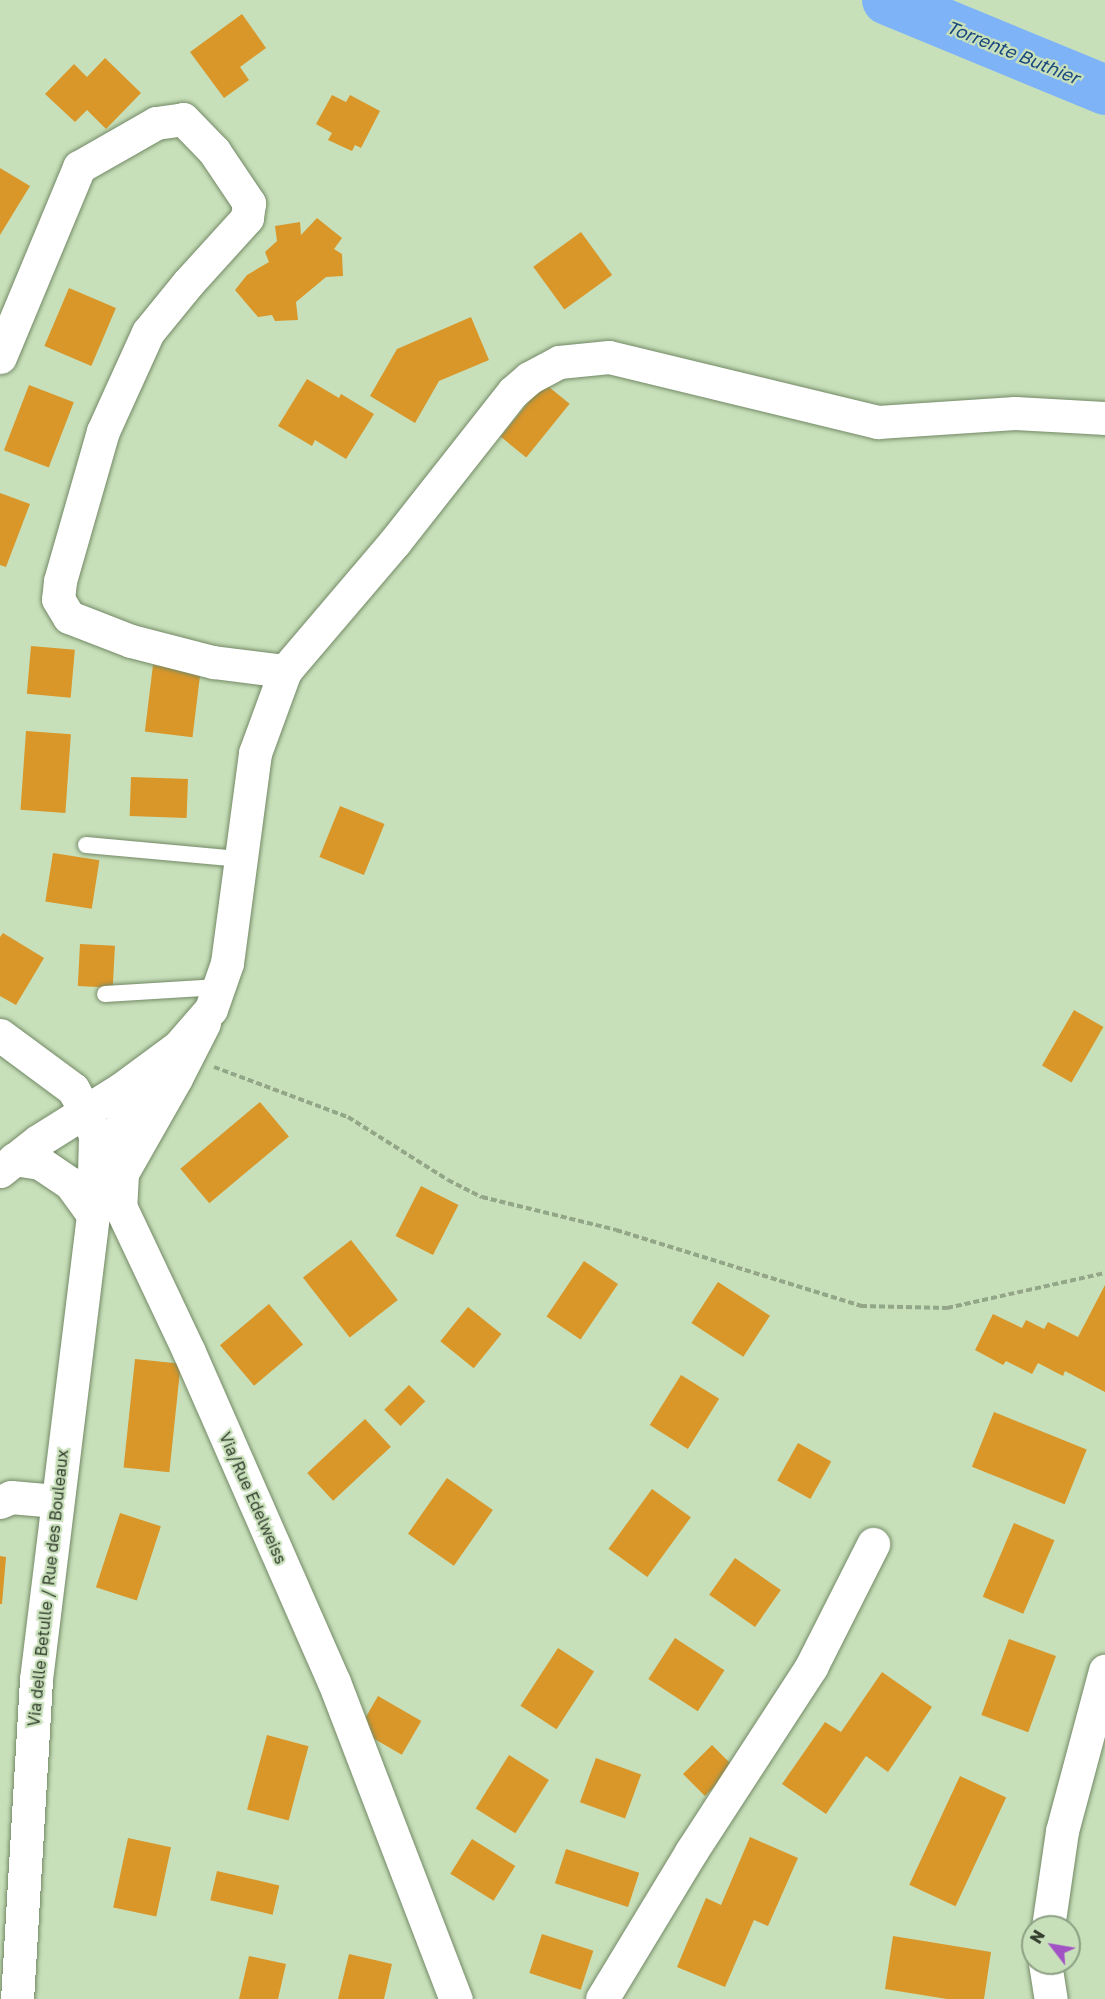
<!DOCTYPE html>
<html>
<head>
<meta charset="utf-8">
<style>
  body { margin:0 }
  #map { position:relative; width:1105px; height:1999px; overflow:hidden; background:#c8e0ba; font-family:"Golos Text",sans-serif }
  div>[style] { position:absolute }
  .river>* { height:50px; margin:-25px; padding:0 25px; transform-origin:25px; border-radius:25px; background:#7eb4f7 }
  .building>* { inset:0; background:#d99629; transform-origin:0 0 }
  .path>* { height:4px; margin-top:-2px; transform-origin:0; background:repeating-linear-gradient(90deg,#93a688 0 6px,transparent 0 9px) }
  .roads { filter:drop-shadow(0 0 2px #738966) drop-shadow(0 0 2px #738966) }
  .lane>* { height:16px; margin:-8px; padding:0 8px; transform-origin:8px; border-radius:8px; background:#fff }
  .street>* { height:33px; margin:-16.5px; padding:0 16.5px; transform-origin:16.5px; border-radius:16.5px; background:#fff }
  .secondary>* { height:33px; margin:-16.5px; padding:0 16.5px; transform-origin:16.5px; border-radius:16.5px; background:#fff }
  span { translate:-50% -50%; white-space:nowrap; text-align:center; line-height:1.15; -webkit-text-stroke:4.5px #c8e0ba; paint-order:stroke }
  .street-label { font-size:16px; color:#353f30 }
  .water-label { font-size:18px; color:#1a497d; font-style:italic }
  .north { position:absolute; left:1021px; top:1915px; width:60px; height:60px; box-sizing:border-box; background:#c8e0ba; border:2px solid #8da083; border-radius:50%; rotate:301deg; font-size:16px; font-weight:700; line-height:24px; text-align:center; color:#353f30 }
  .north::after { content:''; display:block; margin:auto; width:21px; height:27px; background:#a153c4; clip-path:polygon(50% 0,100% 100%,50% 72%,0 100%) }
</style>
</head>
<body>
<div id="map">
  <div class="river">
    <div style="left:887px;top:0;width:236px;rotate:22.4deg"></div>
  </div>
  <div class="building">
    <div style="clip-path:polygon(242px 14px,266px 48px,240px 67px,249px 80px,224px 98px,190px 52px)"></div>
    <div style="clip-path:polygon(105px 58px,141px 93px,106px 129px,87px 110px,75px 122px,45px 94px,74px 64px,87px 77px)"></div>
    <div style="clip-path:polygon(332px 95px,346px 102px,350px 95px,380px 111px,361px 148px,355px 145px,352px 151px,328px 140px,332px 133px,316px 124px)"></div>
    <div style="clip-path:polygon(0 168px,30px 186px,0 235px)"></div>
    <div style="clip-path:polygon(317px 218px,342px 238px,334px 249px,342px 254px,343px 276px,326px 277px,296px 302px,298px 320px,275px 321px,272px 315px,258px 317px,235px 290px,247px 275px,269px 262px,265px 252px,277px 241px,275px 226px,300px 222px,301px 235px)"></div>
    <div style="left:581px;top:232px;width:53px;height:59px;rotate:54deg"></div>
    <div style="left:69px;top:288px;width:51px;height:63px;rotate:23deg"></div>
    <div style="clip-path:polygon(471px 317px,489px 360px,439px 381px,415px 423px,370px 396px,397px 349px)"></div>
    <div style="clip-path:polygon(307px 379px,339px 398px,341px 394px,374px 414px,346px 459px,315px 440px,312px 446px,278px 426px)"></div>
    <div style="left:544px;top:383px;width:33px;height:69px;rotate:39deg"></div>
    <div style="left:29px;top:385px;width:48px;height:70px;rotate:21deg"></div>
    <div style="clip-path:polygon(0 493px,30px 504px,6px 567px,0 565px)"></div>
    <div style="left:31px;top:646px;width:44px;height:48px;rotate:5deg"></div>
    <div style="left:153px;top:665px;width:48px;height:67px;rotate:7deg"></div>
    <div style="left:26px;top:731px;width:45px;height:79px;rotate:4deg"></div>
    <div style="left:131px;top:777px;width:57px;height:39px;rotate:2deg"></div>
    <div style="left:340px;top:806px;width:48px;height:55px;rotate:22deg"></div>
    <div style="left:53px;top:853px;width:47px;height:49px;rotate:9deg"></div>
    <div style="clip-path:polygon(3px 933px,44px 958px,16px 1005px,0 996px,0 937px)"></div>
    <div style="left:80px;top:944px;width:35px;height:42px;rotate:3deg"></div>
    <div style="left:1074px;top:1010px;width:34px;height:64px;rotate:30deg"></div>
    <div style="left:260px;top:1102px;width:45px;height:104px;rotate:50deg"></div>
    <div style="left:421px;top:1186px;width:42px;height:56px;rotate:27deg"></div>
    <div style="left:351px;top:1240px;width:76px;height:61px;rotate:52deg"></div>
    <div style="left:584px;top:1261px;width:41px;height:67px;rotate:34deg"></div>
    <div style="left:718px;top:1282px;width:62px;height:49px;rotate:33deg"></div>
    <div style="clip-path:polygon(1105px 1285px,1105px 1392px,1065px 1371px,1063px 1376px,1038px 1363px,1032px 1374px,1006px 1361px,1003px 1365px,975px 1350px,993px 1314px,1022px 1328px,1026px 1320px,1044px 1329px,1048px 1322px,1078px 1337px)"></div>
    <div style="left:269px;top:1304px;width:53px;height:64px;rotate:50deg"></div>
    <div style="left:468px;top:1307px;width:43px;height:44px;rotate:39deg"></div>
    <div style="left:135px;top:1359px;width:46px;height:109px;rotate:6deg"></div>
    <div style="left:681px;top:1375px;width:45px;height:59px;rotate:32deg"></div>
    <div style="left:409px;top:1385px;width:23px;height:35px;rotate:45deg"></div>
    <div style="left:994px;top:1412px;width:100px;height:59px;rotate:22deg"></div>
    <div style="left:365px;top:1419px;width:38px;height:79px;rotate:47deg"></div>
    <div style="left:798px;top:1443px;width:38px;height:43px;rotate:29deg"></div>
    <div style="left:447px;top:1478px;width:56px;height:68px;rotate:35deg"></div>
    <div style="left:652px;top:1489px;width:48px;height:74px;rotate:36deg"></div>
    <div style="left:120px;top:1513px;width:43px;height:78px;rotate:18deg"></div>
    <div style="left:1014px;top:1523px;width:44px;height:80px;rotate:23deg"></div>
    <div style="clip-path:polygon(0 1556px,6px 1557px,2px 1604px,0 1604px)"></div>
    <div style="left:735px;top:1558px;width:56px;height:45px;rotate:35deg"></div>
    <div style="left:675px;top:1638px;width:59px;height:49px;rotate:33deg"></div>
    <div style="left:1009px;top:1639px;width:50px;height:81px;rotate:20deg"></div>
    <div style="left:558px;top:1648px;width:43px;height:69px;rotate:33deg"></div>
    <div style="clip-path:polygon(882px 1672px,932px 1707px,888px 1772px,866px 1756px,826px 1814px,782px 1784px,825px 1722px,841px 1732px)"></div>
    <div style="left:378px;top:1696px;width:50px;height:39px;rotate:30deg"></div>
    <div style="left:267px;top:1735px;width:43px;height:77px;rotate:15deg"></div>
    <div style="left:712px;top:1745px;width:31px;height:41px;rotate:45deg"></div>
    <div style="left:509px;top:1755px;width:47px;height:63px;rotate:32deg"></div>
    <div style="left:596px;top:1758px;width:48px;height:47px;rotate:20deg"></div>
    <div style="left:960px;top:1776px;width:51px;height:120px;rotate:25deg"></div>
    <div style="clip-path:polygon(750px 1837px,798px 1858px,768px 1926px,754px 1920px,725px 1987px,677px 1967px,706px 1898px,721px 1905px)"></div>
    <div style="left:128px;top:1838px;width:44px;height:71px;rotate:12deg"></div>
    <div style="left:472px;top:1839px;width:51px;height:41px;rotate:32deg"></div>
    <div style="left:566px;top:1849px;width:77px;height:36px;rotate:18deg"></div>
    <div style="left:217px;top:1871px;width:64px;height:30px;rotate:13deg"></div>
    <div style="left:542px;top:1934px;width:54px;height:41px;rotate:18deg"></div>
    <div style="clip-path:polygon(893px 1936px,991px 1952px,984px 1999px,947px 1999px,885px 1989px)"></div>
    <div style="clip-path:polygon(349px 1954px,392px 1964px,384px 1999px,338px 1999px)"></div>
    <div style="clip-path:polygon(249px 1956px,286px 1964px,278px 1999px,239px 1999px)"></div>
  </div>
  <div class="path">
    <div style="left:214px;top:1067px;width:143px;rotate:20.5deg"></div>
    <div style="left:348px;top:1117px;width:118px;rotate:32.2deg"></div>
    <div style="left:448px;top:1180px;width:38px;rotate:27deg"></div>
    <div style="left:482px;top:1197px;width:138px;rotate:13.8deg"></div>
    <div style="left:616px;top:1230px;width:257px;rotate:17.2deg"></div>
    <div style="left:861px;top:1306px;width:86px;rotate:1.3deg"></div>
    <div style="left:947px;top:1308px;width:162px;rotate:-12.5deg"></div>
  </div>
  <div class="roads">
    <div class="lane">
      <div style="left:86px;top:845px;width:156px;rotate:5.2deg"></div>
      <div style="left:105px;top:994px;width:114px;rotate:-3.5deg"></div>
    </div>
    <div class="street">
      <div style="left:0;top:357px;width:206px;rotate:-67.4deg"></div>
      <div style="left:79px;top:167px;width:89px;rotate:-29.7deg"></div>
      <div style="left:156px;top:123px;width:27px;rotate:-8deg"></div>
      <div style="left:183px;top:119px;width:45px;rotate:45.9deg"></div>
      <div style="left:214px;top:151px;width:63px;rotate:56.1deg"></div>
      <div style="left:249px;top:203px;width:15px;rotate:98deg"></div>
      <div style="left:247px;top:218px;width:88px;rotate:132.2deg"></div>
      <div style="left:188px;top:283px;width:63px;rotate:129.2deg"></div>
      <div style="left:148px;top:332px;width:109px;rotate:114.4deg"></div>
      <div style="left:103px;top:431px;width:156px;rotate:106deg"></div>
      <div style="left:60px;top:581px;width:18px;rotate:96deg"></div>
      <div style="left:58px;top:599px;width:21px;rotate:59deg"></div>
      <div style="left:69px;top:617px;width:66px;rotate:21.2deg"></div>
      <div style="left:131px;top:641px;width:85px;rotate:14.4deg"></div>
      <div style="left:213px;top:662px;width:73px;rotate:7.1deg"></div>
      <div style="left:204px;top:1023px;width:62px;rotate:117deg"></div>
      <div style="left:176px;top:1078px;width:109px;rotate:119.6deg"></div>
      <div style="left:122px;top:1173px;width:33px;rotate:93deg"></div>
      <div style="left:120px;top:1206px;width:161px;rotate:64.7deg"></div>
      <div style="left:189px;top:1352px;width:360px;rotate:66.3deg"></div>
      <div style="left:334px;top:1682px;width:340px;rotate:69deg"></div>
      <div style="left:0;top:1035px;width:91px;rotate:36.5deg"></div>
      <div style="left:73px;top:1089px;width:26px;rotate:61deg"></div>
      <div style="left:86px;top:1112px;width:26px;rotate:69deg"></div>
      <div style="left:95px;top:1136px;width:79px;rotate:91.5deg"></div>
      <div style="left:93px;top:1215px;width:468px;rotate:97deg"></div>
      <div style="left:36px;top:1680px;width:320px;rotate:93.4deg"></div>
      <div style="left:14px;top:1159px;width:26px;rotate:9deg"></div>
      <div style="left:40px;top:1163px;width:36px;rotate:34deg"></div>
      <div style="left:70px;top:1183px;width:39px;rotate:54deg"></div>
      <div style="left:105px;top:1176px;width:62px;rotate:-72.1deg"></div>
      <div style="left:124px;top:1117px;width:54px;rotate:-62.5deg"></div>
      <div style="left:0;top:1502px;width:12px;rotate:-24deg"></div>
      <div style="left:11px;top:1497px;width:45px;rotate:5.1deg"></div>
      <div style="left:602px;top:1999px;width:172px;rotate:-58.8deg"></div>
      <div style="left:691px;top:1852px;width:221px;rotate:-57deg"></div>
      <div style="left:811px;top:1667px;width:138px;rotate:-63.2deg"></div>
    </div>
    <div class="secondary">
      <div style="left:0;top:1171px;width:48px;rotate:-38.3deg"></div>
      <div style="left:38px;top:1141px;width:98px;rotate:-32.1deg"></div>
      <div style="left:121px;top:1089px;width:71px;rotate:-36.4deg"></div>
      <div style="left:178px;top:1047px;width:50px;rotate:-49deg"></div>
      <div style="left:211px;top:1009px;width:49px;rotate:-70.8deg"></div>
      <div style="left:227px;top:963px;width:212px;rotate:-82.4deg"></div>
      <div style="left:255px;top:753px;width:87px;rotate:-69.9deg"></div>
      <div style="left:285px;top:671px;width:168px;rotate:-49.6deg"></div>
      <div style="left:394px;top:543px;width:192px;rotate:-51.8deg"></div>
      <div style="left:513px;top:392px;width:21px;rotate:-41deg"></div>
      <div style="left:529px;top:378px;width:34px;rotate:-28deg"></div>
      <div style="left:559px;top:362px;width:50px;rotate:-5.7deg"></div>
      <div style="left:609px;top:357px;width:277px;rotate:13.6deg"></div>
      <div style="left:878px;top:422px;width:137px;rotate:-3.8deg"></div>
      <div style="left:1015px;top:413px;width:90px;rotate:3.2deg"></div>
      <div style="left:1048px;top:1927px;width:97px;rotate:-81.7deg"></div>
      <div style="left:1062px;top:1831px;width:166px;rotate:-75deg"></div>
      <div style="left:1045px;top:1963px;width:36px;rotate:81deg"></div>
    </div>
  </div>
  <div class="street-label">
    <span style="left:253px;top:1498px;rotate:66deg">Via/Rue Edelweiss</span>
    <span style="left:48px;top:1588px;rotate:-84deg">Via delle Betulle / Rue des Bouleaux</span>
  </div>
  <div class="water-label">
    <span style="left:1013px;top:52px;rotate:22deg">Torrente Buthier</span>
  </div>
  <div class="north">N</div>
</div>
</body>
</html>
